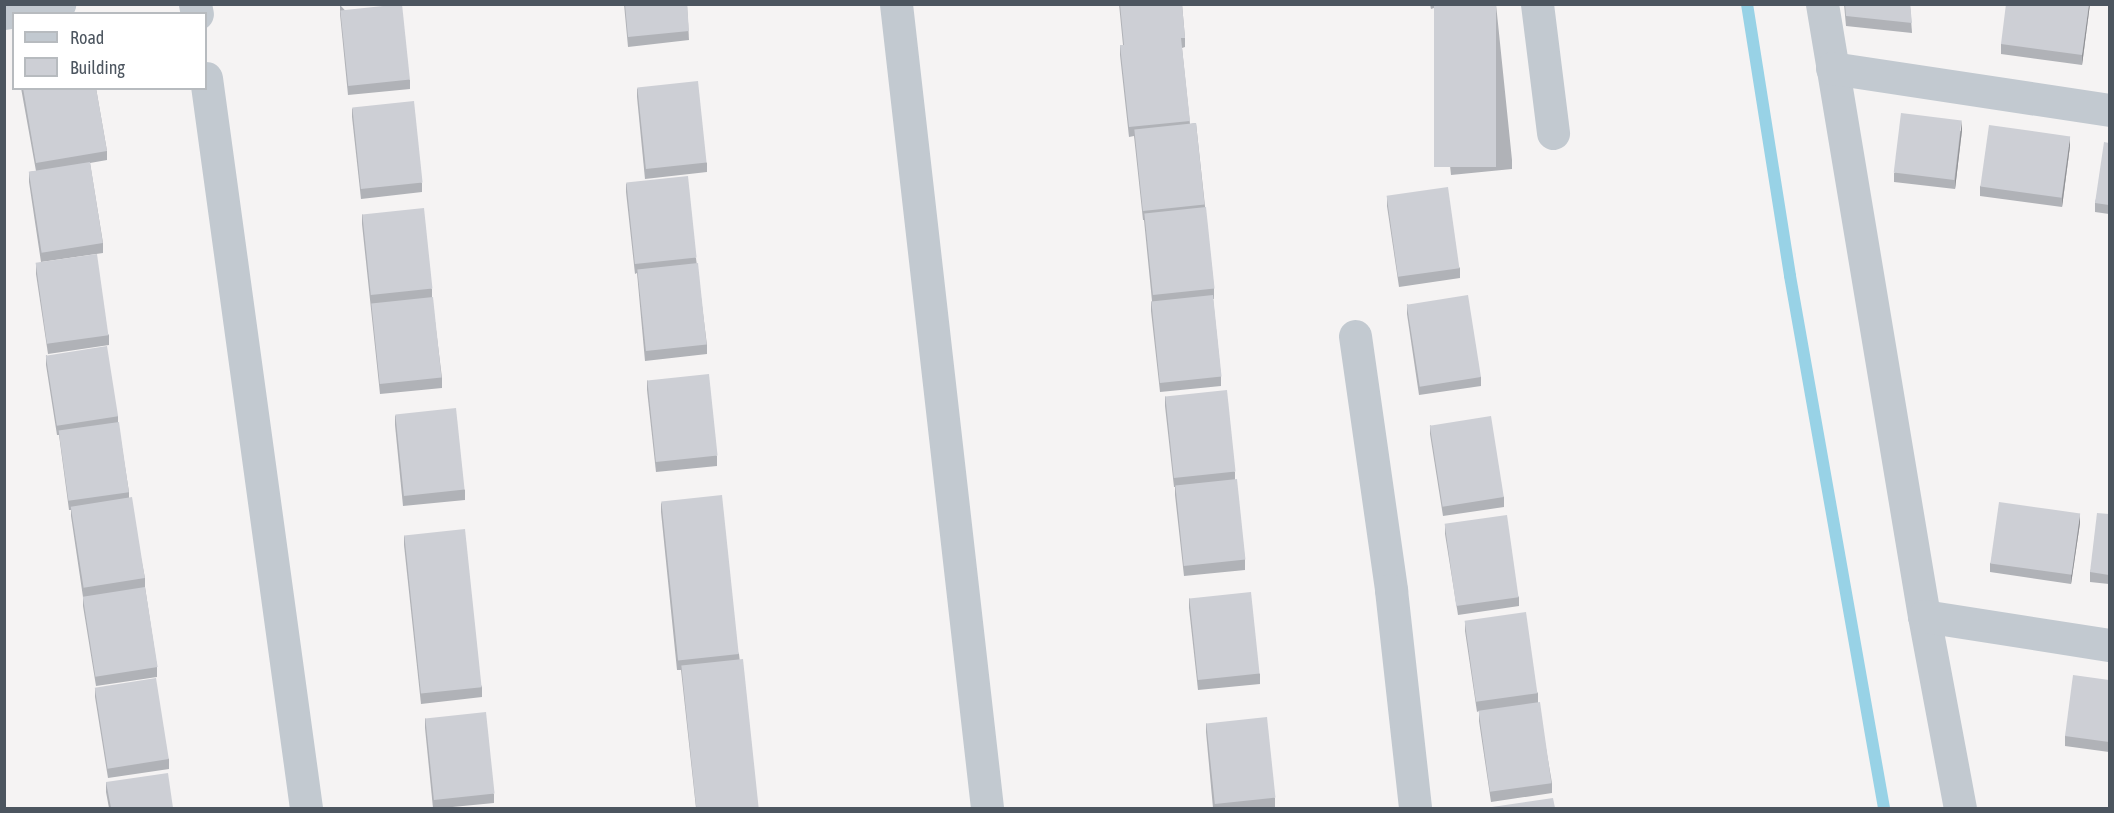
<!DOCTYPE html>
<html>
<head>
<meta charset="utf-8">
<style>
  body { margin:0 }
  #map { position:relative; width:2114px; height:813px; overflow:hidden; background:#f5f3f3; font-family:"Asap Condensed",sans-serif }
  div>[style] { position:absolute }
  .stream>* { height:12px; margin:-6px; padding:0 6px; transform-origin:6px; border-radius:6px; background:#98d2e6 }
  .minor>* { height:33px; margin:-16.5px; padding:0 16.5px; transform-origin:16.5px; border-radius:16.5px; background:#c2c9d0 }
  .wall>* { inset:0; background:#b0b2b7 }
  .shaded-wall>* { inset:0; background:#909195 }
  .building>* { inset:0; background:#cdcfd5; transform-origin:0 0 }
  span { translate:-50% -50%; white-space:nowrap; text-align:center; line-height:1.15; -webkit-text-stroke:5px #fff; paint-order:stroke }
  .frame { position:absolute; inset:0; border:6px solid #4c555f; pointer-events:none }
  .legend { position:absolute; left:12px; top:12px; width:195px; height:78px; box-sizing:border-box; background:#fff; border:2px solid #b7bbbf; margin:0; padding:8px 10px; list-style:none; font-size:18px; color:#4c555f }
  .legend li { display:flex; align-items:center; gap:12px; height:30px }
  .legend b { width:30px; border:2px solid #b7bbbf }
</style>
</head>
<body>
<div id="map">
  <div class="stream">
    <div style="left:1747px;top:4px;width:275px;rotate:81deg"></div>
    <div style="left:1790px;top:276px;width:540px;rotate:79.98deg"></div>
  </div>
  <div class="minor">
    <div style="left:195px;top:4px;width:10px;rotate:79deg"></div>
    <div style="left:896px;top:4px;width:809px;rotate:83.54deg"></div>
    <div style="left:1537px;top:4px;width:130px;rotate:82.9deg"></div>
    <div style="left:1822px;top:4px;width:620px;rotate:80.54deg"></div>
    <div style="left:1924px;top:616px;width:195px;rotate:79.4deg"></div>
    <div style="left:4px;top:13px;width:56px;rotate:-9.3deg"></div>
    <div style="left:1832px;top:68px;width:281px;rotate:8.6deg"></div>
    <div style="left:206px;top:78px;width:737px;rotate:82.2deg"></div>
    <div style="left:1355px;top:336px;width:257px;rotate:81.9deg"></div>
    <div style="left:1391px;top:590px;width:219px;rotate:83.7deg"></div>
    <div style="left:1924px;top:616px;width:188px;rotate:8.9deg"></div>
  </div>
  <div class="wall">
    <div style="clip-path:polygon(624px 4px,687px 4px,689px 40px,628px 47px)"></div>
    <div style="clip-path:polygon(1119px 4px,1182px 4px,1185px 38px,1185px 47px,1182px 48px,1190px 124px,1196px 123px,1214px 289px,1214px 299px,1213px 299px,1221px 377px,1221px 386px,1160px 392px,1151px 311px,1151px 302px,1152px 301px,1144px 220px,1143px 220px,1134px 136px,1129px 137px,1120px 55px,1120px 45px,1123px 45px)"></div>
    <div style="clip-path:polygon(1430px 4px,1496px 4px,1512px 160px,1512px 169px,1451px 175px,1434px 8px,1431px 9px)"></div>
    <div style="clip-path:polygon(1844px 4px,1910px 4px,1912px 33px,1846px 26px)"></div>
    <div style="clip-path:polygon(2090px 4px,2082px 65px,2001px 54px,2001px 44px)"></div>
    <div style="clip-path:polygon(340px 5px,410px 80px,410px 89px,348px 95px,340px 14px)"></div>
    <div style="clip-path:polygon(21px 88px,96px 88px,107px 151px,107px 160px,90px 163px,103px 243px,103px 253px,41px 262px,29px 182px,29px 172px,36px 171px)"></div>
    <div style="clip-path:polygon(637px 88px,707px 163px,707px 172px,645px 179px,637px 97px)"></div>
    <div style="clip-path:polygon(352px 108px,422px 183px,422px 192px,361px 199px,352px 117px)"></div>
    <div style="clip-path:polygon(1962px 130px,1955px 189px,1894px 182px,1894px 173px)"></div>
    <div style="clip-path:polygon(2109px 143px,2109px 214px,2095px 212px,2095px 203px)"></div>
    <div style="clip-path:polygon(2070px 146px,2062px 207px,1980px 196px,1980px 186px)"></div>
    <div style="clip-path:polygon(626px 183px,696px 258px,707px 345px,707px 354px,645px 361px,637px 273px,635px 274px,626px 192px)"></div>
    <div style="clip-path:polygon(1387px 196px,1460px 268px,1460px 278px,1399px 287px,1387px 206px)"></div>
    <div style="clip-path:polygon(362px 214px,432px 289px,432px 297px,442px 378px,442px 388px,380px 394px,362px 224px)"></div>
    <div style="clip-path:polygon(36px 264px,109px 335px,109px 345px,48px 354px,36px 274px)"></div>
    <div style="clip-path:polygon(1407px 304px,1481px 377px,1481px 386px,1419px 395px,1407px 314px)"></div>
    <div style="clip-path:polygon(46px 355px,118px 416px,118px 422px,129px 492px,129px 498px,145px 578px,145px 587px,157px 667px,157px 677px,96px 686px,83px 606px,83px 597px,71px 516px,71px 510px,69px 510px,59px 435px,57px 435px,46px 365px)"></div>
    <div style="clip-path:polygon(647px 380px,717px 456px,717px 466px,656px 472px,647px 390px)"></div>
    <div style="clip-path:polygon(1165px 396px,1235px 472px,1235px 479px,1245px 560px,1245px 570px,1184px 576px,1175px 495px,1175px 487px,1174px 487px,1165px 406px)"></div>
    <div style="clip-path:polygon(395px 415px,465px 490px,465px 500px,403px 506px,395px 425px)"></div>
    <div style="clip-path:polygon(1430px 425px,1504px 497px,1504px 507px,1443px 516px,1430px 434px)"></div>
    <div style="clip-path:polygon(661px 502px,739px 654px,758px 808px,696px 808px,681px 670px,677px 670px,661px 512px)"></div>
    <div style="clip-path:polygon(2109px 514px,2109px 584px,2090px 582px,2090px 572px)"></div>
    <div style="clip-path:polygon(2080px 523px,2071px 584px,1990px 572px,1990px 563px)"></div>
    <div style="clip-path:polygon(1445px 525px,1519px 597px,1519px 606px,1458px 615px,1445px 534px)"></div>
    <div style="clip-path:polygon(404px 535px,482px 687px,482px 697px,421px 704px,404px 545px)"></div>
    <div style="clip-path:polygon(1189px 598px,1260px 674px,1260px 684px,1198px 690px,1189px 608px)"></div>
    <div style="clip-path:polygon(1465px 621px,1538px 693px,1538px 702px,1552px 783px,1552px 793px,1491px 802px,1479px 721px,1479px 711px,1477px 712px,1465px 631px)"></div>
    <div style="clip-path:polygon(2109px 680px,2109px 752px,2065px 746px,2065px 736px)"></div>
    <div style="clip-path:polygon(95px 688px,169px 759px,169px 769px,108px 778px,95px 697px)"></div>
    <div style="clip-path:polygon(425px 718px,494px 794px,494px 803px,442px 808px,433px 808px,425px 728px)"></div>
    <div style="clip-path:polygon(1206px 723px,1275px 798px,1275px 808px,1213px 808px,1206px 732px)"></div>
    <div style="clip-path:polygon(106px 782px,173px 808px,109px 808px,106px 792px)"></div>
  </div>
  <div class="shaded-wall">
    <div style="clip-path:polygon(2089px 4px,2090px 4px,2082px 65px,2082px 55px)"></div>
    <div style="clip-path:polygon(1962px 120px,1962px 130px,1955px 189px,1955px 180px)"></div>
    <div style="clip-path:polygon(2070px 136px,2070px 146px,2062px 207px,2062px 198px)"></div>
    <div style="clip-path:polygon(2080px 513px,2080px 523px,2071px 584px,2071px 574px)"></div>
  </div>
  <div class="building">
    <div style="left:402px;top:4px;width:76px;height:62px;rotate:84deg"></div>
    <div style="clip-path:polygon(625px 4px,687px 4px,689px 31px,628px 37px)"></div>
    <div style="clip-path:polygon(1120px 4px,1182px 4px,1185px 38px,1181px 38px,1190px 121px,1129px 127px,1120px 45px,1124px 45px)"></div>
    <div style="left:1434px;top:4px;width:62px;height:163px"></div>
    <div style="clip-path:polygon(1845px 4px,1910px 4px,1912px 23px,1846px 16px)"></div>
    <div style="clip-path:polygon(2006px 4px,2089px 4px,2082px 55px,2001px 44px)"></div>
    <div style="left:698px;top:81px;width:82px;height:61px;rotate:84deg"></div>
    <div style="clip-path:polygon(23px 88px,96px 88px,107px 151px,36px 163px)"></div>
    <div style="left:414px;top:101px;width:82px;height:62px;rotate:84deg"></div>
    <div style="left:1901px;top:113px;width:61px;height:60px;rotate:7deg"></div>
    <div style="left:1196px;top:123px;width:82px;height:62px;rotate:84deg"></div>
    <div style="left:1989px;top:125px;width:82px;height:62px;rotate:8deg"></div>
    <div style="clip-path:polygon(2104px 142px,2109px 143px,2109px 205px,2095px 203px)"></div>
    <div style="left:90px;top:162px;width:82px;height:62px;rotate:81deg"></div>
    <div style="left:688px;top:176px;width:82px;height:62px;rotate:84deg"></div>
    <div style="left:1448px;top:187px;width:82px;height:62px;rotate:82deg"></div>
    <div style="left:1206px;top:207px;width:82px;height:62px;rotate:84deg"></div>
    <div style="left:424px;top:208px;width:81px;height:62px;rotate:84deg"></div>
    <div style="left:97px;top:254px;width:82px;height:62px;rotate:82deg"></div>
    <div style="left:698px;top:263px;width:82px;height:61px;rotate:84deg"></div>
    <div style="left:1213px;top:295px;width:82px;height:62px;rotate:84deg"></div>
    <div style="left:1468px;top:295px;width:83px;height:62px;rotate:81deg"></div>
    <div style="left:433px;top:297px;width:81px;height:62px;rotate:84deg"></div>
    <div style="left:107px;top:346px;width:71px;height:62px;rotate:81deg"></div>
    <div style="left:709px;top:374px;width:82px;height:62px;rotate:84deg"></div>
    <div style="left:1227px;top:390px;width:82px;height:62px;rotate:84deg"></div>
    <div style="left:456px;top:408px;width:82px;height:61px;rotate:84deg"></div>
    <div style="left:1491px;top:416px;width:82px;height:62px;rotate:81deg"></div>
    <div style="left:119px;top:422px;width:71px;height:61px;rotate:82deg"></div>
    <div style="left:1237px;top:479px;width:81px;height:62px;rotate:84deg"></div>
    <div style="left:722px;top:495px;width:160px;height:61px;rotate:84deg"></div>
    <div style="left:132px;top:497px;width:82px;height:62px;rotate:81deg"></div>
    <div style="left:1999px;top:502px;width:82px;height:62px;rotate:8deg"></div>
    <div style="clip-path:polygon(2097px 513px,2109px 514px,2109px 575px,2090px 572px)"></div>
    <div style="left:1507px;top:515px;width:83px;height:63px;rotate:82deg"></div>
    <div style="left:465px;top:529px;width:159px;height:61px;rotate:84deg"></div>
    <div style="left:145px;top:587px;width:81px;height:63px;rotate:81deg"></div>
    <div style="left:1251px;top:592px;width:82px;height:62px;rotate:84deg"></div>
    <div style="left:1526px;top:612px;width:82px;height:62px;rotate:82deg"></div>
    <div style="left:743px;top:659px;width:150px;height:62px;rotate:84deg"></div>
    <div style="clip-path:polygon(2073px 675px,2109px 680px,2109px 742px,2065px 736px)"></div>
    <div style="left:156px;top:678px;width:82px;height:62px;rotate:81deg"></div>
    <div style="left:1540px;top:702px;width:82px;height:62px;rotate:82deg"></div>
    <div style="left:486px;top:712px;width:82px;height:61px;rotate:84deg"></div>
    <div style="left:1267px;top:717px;width:81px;height:61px;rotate:84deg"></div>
    <div style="clip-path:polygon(168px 773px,173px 808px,111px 808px,106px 782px)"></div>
    <div style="clip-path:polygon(1553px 798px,1555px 808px,1492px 808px,1492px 807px)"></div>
  </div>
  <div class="frame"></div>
  <ul class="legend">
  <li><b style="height:8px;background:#c2c9d0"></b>Road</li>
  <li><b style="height:16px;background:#cdcfd5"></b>Building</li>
  </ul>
</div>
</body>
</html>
